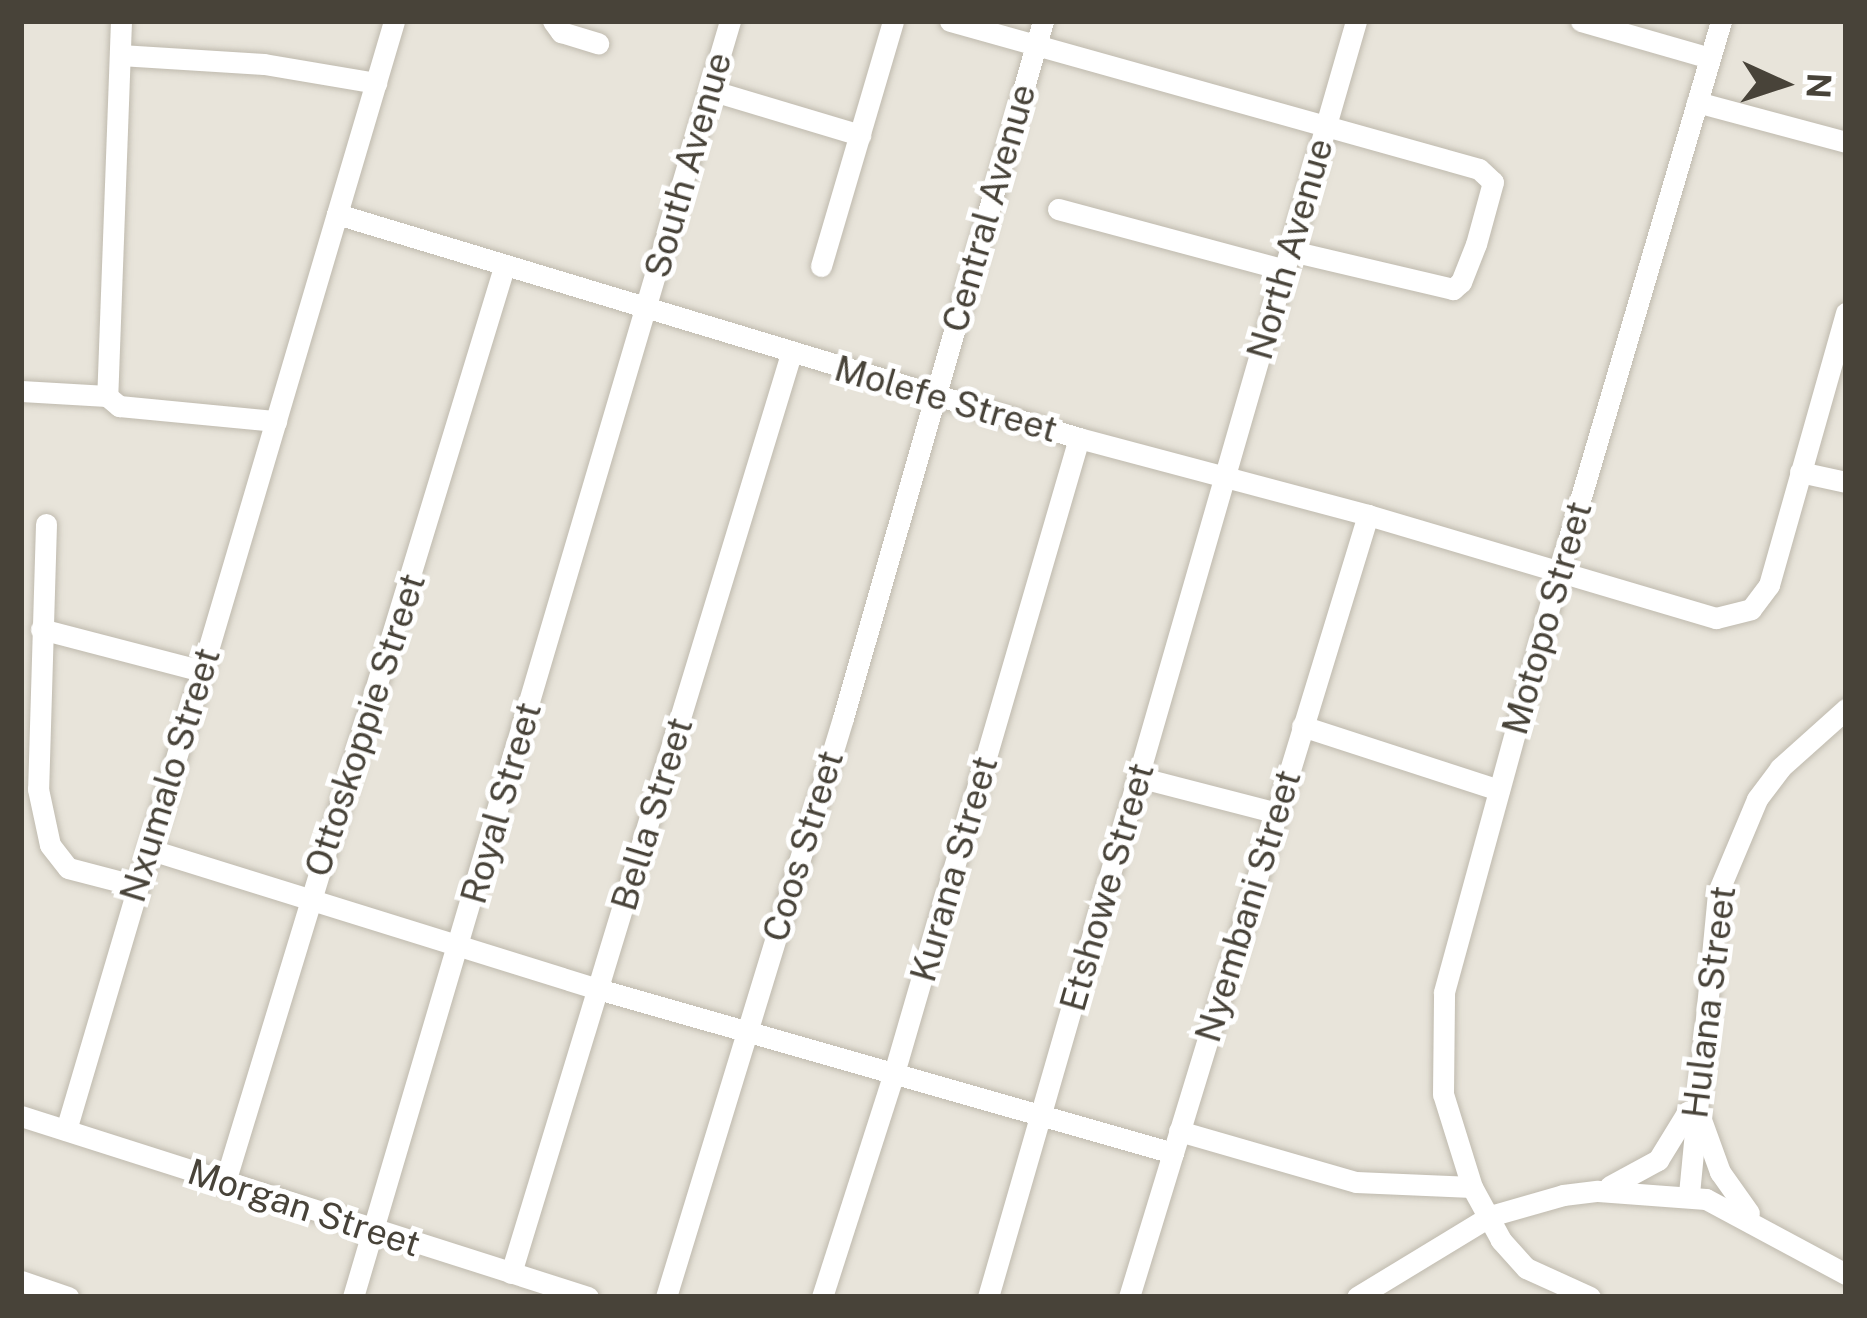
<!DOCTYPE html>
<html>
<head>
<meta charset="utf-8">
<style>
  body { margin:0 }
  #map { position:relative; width:1867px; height:1318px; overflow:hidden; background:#f4f2eb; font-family:"Public Sans",sans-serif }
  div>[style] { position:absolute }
  .residential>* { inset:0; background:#e8e4da; transform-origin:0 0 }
  .roads { filter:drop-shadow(0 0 3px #bfbaae) drop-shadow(0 0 3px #bfbaae) }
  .minor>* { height:21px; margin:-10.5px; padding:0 10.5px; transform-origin:10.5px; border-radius:10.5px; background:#fff }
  span { translate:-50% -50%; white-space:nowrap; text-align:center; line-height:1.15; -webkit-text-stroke:10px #fff; paint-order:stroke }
  .street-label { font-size:36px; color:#484339 }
  .frame { position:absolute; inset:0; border:24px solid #484339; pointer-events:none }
  .north { position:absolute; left:1723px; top:24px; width:120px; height:120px; -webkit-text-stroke:9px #fff; paint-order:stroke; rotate:93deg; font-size:33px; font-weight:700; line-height:48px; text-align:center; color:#484339 }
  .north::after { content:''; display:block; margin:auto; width:42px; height:54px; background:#484339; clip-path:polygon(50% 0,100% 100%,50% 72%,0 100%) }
</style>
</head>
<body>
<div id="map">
  <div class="residential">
    <div style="left:21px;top:21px;width:1825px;height:1276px"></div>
  </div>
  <div class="roads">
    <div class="minor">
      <div style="left:121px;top:21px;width:375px;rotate:92.1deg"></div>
      <div style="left:107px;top:396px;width:16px;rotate:40deg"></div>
      <div style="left:119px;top:406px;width:158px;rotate:5.5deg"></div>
      <div style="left:553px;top:21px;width:14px;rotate:54deg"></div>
      <div style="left:561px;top:32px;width:39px;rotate:17deg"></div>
      <div style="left:950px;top:21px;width:549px;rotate:15.63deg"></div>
      <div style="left:1479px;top:169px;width:19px;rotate:43deg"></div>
      <div style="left:1493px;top:182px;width:64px;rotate:105.3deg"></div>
      <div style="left:1476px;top:244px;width:41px;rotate:111.5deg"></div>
      <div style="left:1461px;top:282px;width:11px;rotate:139deg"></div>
      <div style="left:1453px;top:289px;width:166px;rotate:-166.8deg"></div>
      <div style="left:1581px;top:21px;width:134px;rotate:16deg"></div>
      <div style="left:120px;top:55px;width:144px;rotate:3.6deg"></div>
      <div style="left:264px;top:64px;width:114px;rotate:9.6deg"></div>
      <div style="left:710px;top:90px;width:157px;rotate:16.7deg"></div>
      <div style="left:1697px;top:102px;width:154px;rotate:15deg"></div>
      <div style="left:1058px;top:209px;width:235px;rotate:15deg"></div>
      <div style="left:337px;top:214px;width:775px;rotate:16.8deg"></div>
      <div style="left:1079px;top:438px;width:299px;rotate:14.9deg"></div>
      <div style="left:1368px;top:515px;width:363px;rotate:16.5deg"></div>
      <div style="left:1716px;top:618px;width:36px;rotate:-14deg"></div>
      <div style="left:1751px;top:609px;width:30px;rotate:-53deg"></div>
      <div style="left:1769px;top:585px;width:283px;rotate:-74.2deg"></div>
      <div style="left:821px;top:266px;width:255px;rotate:-73.6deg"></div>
      <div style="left:21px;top:391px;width:86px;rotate:3.3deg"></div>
      <div style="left:1800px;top:472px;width:47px;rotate:12.3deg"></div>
      <div style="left:46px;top:524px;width:265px;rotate:91.7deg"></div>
      <div style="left:38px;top:789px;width:57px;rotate:77.9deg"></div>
      <div style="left:50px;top:845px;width:29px;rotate:52deg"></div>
      <div style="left:68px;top:868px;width:71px;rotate:14.6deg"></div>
      <div style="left:41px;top:629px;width:166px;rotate:14.6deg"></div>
      <div style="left:1302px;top:726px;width:207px;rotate:18deg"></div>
      <div style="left:1138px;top:777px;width:144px;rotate:14.5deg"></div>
      <div style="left:148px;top:849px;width:471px;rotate:17.3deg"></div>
      <div style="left:598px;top:989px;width:598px;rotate:15.92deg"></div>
      <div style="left:1699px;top:1114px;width:62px;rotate:70.1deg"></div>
      <div style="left:1720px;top:1172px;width:50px;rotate:54.7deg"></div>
      <div style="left:21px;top:1116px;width:595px;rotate:17.7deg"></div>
      <div style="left:66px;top:1130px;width:1156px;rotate:-73.52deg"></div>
      <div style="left:1179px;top:1131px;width:184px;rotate:16.1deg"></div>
      <div style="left:1356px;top:1182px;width:116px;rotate:2.5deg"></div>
      <div style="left:225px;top:1182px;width:957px;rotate:-73.04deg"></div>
      <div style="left:1610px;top:1186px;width:55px;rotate:-28.4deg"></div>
      <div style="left:1658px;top:1160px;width:57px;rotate:-58.5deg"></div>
      <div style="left:1689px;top:1194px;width:303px;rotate:-84.5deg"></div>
      <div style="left:1718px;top:892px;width:101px;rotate:-67.2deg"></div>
      <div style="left:1757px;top:799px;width:39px;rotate:-53deg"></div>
      <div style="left:1780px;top:768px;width:89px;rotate:-41.8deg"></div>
      <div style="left:511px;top:1273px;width:961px;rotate:-73.06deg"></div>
      <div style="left:21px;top:1281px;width:50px;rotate:18.8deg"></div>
      <div style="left:353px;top:1297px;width:1331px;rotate:-73.54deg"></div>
      <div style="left:666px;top:1297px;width:605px;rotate:-73deg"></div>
      <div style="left:843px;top:718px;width:725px;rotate:-73.99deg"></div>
      <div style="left:822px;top:1297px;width:235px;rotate:-72.2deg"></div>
      <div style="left:894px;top:1073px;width:661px;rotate:-73.76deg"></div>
      <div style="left:988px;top:1297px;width:1328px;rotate:-73.91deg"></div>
      <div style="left:1129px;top:1297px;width:818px;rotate:-73.01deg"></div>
      <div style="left:1357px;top:1297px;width:156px;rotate:-31.3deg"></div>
      <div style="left:1490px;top:1216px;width:76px;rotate:-16deg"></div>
      <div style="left:1563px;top:1195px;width:35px;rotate:-7deg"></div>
      <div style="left:1598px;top:1191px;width:108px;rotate:4.2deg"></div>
      <div style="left:1706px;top:1199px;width:159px;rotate:28.2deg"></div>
      <div style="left:1590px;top:1297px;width:70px;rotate:-155.6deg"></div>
      <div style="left:1526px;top:1268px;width:38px;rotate:-132deg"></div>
      <div style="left:1501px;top:1240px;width:60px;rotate:-118.7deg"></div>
      <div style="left:1472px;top:1187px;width:97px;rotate:-107.3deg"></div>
      <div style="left:1443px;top:1094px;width:102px;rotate:-89.4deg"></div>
      <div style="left:1444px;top:992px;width:432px;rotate:-74.7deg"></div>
      <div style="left:1558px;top:575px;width:577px;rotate:-73.6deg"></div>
    </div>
  </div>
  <div class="street-label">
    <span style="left:688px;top:165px;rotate:-74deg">South Avenue</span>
    <span style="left:989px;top:208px;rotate:-74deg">Central Avenue</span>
    <span style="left:1290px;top:249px;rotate:-74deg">North Avenue</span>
    <span style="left:946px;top:399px;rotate:16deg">Molefe Street</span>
    <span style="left:1547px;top:618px;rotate:-74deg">Motopo Street</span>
    <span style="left:365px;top:725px;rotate:-72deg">Ottoskoppie Street</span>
    <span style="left:170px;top:775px;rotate:-73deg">Nxumalo Street</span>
    <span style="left:501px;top:803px;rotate:-74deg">Royal Street</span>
    <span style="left:652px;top:814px;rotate:-73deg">Bella Street</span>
    <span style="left:803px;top:846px;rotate:-73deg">Coos Street</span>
    <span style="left:954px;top:869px;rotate:-74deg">Kurana Street</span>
    <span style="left:1107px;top:887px;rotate:-74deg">Etshowe Street</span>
    <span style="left:1248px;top:906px;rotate:-73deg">Nyembani Street</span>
    <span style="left:1709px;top:1002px;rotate:-83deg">Hulana Street</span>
    <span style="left:304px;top:1208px;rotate:18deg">Morgan Street</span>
  </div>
  <div class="frame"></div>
  <div class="north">N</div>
</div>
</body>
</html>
